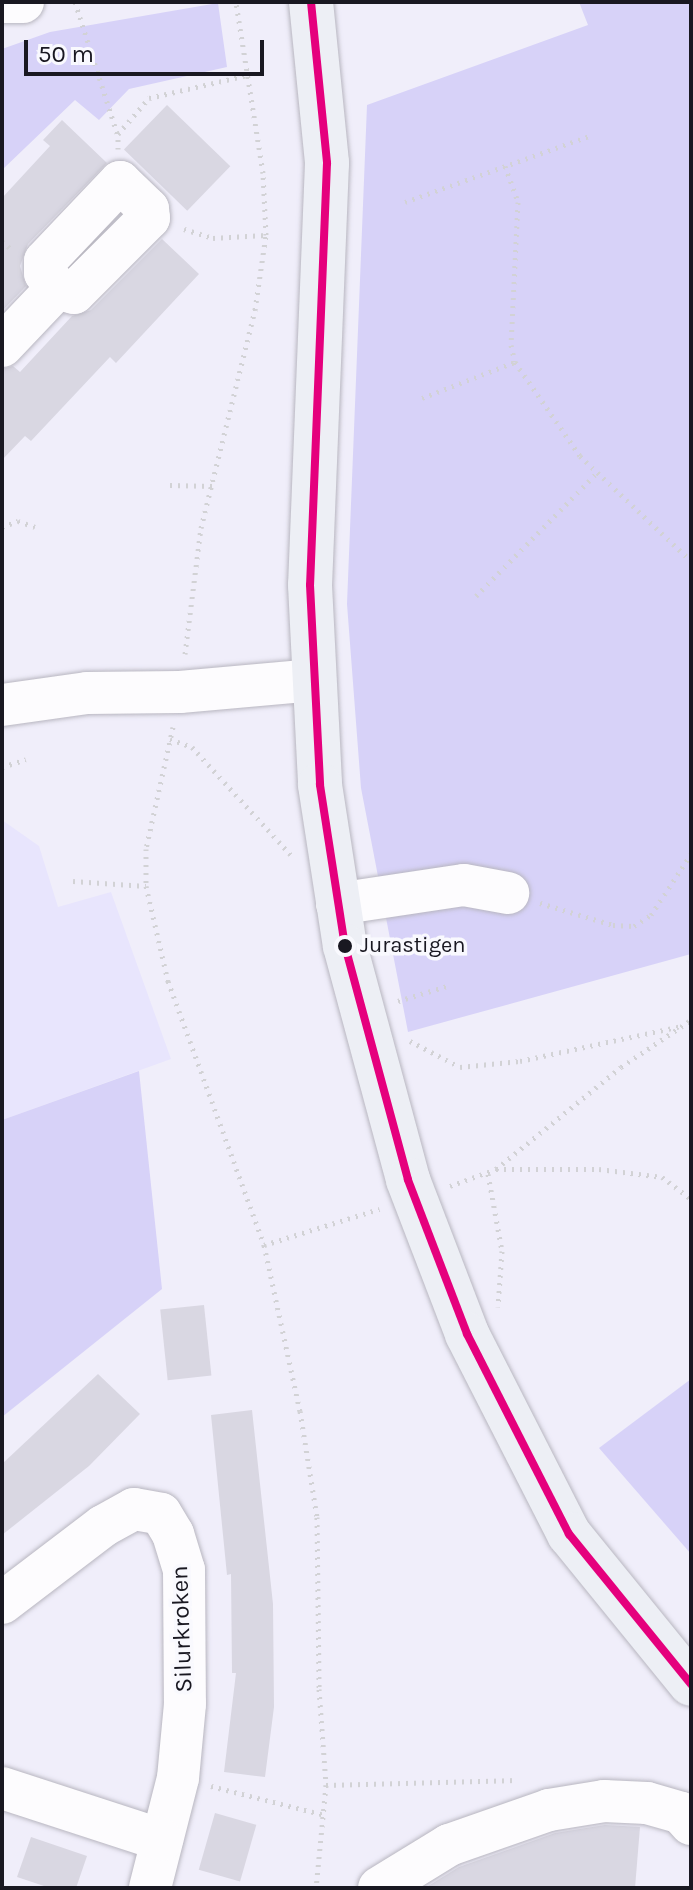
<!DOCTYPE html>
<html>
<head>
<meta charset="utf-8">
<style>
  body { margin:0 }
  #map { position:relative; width:693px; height:1890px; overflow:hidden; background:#f0eefa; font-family:Karla,sans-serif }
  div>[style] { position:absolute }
  .built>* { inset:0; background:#e8e5fd }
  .green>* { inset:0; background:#d7d2f8 }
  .building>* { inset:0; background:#d9d7e2; transform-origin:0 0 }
  .path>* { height:5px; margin-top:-2.5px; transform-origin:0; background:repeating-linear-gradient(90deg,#d2d2d5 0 2px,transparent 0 8px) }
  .roads { filter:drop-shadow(0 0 2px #b8b6c0) drop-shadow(0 0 2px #b8b6c0) }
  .minor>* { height:42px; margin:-21px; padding:0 21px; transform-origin:21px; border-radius:21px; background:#fdfcfe }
  .major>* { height:44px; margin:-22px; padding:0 22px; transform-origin:22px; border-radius:22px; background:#edeff5 }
  .bus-1>* { height:8px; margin:-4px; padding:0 4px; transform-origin:4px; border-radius:4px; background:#e5007d }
  .dots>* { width:22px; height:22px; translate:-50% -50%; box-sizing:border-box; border:4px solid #f9f9fe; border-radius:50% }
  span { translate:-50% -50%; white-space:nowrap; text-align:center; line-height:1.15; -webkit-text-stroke:7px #f9f9fe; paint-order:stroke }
  .bus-label { font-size:22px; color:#191821 }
  .left { translate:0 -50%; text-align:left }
  .street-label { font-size:24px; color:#191821 }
  .frame { position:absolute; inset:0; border:4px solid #191821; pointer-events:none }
  .scale { position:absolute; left:24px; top:40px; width:240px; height:36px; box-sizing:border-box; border:4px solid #191821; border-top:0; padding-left:10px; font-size:24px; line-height:28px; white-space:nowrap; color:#191821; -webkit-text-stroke:6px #f9f9fe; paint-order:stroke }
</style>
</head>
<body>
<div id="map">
  <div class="built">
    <div style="clip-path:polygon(2px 820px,39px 846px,58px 907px,111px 892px,171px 1059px,2px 1120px)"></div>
  </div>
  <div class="green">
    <div style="clip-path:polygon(579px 2px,691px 2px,691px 954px,408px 1032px,361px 788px,347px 604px,367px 105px,588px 25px)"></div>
    <div style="clip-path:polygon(218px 3px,227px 67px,129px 89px,99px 120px,75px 100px,2px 170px,2px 49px,50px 32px)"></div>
    <div style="clip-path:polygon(139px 1071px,162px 1289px,2px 1417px,2px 1120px)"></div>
    <div style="clip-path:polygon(691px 1379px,691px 1554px,599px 1448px)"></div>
  </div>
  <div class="building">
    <div style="left:167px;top:105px;width:88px;height:62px;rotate:44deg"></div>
    <div style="clip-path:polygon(62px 120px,107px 163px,28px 244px,20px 266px,26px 286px,2px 311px,2px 198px,50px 146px,43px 140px)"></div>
    <div style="clip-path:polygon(162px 239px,199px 274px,116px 363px,110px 357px,31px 441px,25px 436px,2px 460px,2px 369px,13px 366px,20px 372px,72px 316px,91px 310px)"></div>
    <div style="left:204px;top:1305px;width:71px;height:44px;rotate:84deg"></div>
    <div style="clip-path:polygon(98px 1374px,140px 1414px,89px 1466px,2px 1535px,2px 1464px)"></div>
    <div style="clip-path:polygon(252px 1410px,273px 1604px,274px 1707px,265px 1777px,224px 1772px,236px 1673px,232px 1673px,231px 1574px,227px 1575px,211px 1415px)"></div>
    <div style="left:215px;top:1813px;width:43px;height:59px;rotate:16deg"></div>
    <div style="clip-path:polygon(605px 1825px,640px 1827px,635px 1888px,425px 1888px,459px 1867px,555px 1833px)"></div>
    <div style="clip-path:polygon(31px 1837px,87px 1856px,76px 1888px,50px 1888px,17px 1877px)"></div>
  </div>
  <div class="path">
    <div style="left:75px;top:2px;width:138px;rotate:72.2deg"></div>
    <div style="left:118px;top:149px;width:15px;rotate:-90deg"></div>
    <div style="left:118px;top:134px;width:48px;rotate:-49.3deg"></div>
    <div style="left:149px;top:98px;width:102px;rotate:-13.1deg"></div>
    <div style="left:505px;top:166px;width:38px;rotate:70deg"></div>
    <div style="left:518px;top:202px;width:143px;rotate:92.8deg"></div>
    <div style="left:511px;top:345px;width:17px;rotate:77deg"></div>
    <div style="left:515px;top:362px;width:114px;rotate:55.3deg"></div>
    <div style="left:580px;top:456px;width:153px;rotate:43.4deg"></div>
    <div style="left:405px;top:202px;width:195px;rotate:-19.7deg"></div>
    <div style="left:184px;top:229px;width:30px;rotate:17deg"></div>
    <div style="left:213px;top:238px;width:53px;rotate:-3.2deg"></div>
    <div style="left:2px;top:241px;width:13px;rotate:42deg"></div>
    <div style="left:422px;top:398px;width:100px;rotate:-21.2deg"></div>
    <div style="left:170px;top:485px;width:43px;rotate:1.3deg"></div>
    <div style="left:2px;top:527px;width:17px;rotate:-21deg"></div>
    <div style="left:18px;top:521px;width:18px;rotate:19deg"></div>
    <div style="left:476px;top:596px;width:173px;rotate:-45.5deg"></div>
    <div style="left:185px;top:654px;width:127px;rotate:-82.8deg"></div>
    <div style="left:201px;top:528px;width:225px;rotate:-76.1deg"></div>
    <div style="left:255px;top:310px;width:76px;rotate:-81.7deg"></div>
    <div style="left:266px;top:235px;width:62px;rotate:-92.8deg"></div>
    <div style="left:263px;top:173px;width:173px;rotate:-99deg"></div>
    <div style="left:173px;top:727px;width:125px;rotate:102.5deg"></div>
    <div style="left:146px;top:849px;width:37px;rotate:90deg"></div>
    <div style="left:146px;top:886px;width:98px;rotate:77deg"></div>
    <div style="left:168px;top:981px;width:281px;rotate:70deg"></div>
    <div style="left:264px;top:1245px;width:170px;rotate:77.8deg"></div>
    <div style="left:300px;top:1411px;width:107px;rotate:80.9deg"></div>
    <div style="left:317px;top:1517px;width:172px;rotate:89.3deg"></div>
    <div style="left:319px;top:1689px;width:96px;rotate:85.8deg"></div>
    <div style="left:326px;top:1785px;width:103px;rotate:95.5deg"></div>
    <div style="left:170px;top:739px;width:23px;rotate:20deg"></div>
    <div style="left:192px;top:747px;width:148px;rotate:47.5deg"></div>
    <div style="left:2px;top:767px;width:25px;rotate:-18deg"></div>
    <div style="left:73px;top:881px;width:73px;rotate:3.9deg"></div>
    <div style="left:540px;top:903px;width:76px;rotate:16.8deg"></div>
    <div style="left:613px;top:925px;width:21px;rotate:3deg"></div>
    <div style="left:634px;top:926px;width:20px;rotate:-33deg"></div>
    <div style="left:651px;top:915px;width:73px;rotate:-56.7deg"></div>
    <div style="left:398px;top:1001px;width:51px;rotate:-17deg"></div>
    <div style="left:410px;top:1041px;width:56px;rotate:27.5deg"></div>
    <div style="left:460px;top:1067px;width:60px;rotate:-5.7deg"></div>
    <div style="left:520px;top:1061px;width:166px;rotate:-12.2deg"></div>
    <div style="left:496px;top:1169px;width:103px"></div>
    <div style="left:599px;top:1169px;width:64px;rotate:7.2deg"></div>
    <div style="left:662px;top:1177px;width:36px;rotate:37deg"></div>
    <div style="left:488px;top:1174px;width:78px;rotate:79.7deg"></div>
    <div style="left:502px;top:1251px;width:56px;rotate:94.1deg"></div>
    <div style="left:450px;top:1186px;width:49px;rotate:-20.3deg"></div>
    <div style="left:496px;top:1169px;width:161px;rotate:-39.2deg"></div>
    <div style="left:621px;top:1067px;width:84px;rotate:-33.9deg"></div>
    <div style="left:264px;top:1245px;width:121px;rotate:-17.4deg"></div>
    <div style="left:326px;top:1785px;width:191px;rotate:-1.5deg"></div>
    <div style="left:211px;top:1786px;width:118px;rotate:14.3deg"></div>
  </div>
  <div class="roads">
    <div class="minor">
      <div style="left:2px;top:2px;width:21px"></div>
      <div style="left:120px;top:182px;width:39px;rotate:44deg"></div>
      <div style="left:148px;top:209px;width:9px;rotate:84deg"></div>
      <div style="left:149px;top:218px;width:106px;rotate:135deg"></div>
      <div style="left:74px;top:293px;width:18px;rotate:-164deg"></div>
      <div style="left:57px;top:288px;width:19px;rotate:-129deg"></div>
      <div style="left:45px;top:273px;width:12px;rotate:-90deg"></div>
      <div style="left:45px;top:261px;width:109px;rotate:-46.5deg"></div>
      <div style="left:2px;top:346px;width:80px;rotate:-46.5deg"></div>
      <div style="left:2px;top:705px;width:86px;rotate:-8deg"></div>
      <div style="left:87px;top:693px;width:93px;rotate:-0.6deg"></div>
      <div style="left:180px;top:692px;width:135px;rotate:-5.1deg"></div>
      <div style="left:337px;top:904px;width:128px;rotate:-8.5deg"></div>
      <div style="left:464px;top:885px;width:45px;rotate:10.3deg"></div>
      <div style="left:2px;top:1603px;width:127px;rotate:-37.3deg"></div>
      <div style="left:103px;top:1526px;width:35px;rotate:-29deg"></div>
      <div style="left:134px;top:1509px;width:27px;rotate:10deg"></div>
      <div style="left:161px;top:1514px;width:23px;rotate:59deg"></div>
      <div style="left:173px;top:1534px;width:38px;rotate:73deg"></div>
      <div style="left:184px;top:1570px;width:134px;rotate:89.6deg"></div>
      <div style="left:185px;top:1704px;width:74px;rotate:95.4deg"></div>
      <div style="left:178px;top:1778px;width:114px;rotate:104.3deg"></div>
      <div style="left:2px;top:1788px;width:168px;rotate:18deg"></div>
      <div style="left:379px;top:1888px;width:82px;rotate:-31.6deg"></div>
      <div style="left:449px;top:1845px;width:106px;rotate:-19.3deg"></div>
      <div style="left:549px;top:1810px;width:56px;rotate:-9.3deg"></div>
      <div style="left:604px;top:1801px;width:43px;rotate:2.7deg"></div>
      <div style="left:647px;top:1803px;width:35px;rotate:16deg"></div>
      <div style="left:681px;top:1813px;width:15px;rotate:48deg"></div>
    </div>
    <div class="major">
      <div style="left:311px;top:2px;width:162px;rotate:84.3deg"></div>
      <div style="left:327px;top:163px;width:422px;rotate:92.3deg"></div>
      <div style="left:310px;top:585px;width:200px;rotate:87.1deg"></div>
      <div style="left:320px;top:785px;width:163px;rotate:81.2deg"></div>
      <div style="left:345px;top:946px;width:242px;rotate:74.9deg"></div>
      <div style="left:408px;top:1180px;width:165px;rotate:69deg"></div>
      <div style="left:467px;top:1334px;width:225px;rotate:63deg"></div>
      <div style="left:569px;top:1534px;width:193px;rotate:50.9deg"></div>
    </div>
  </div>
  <div class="bus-1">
    <div style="left:311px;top:2px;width:162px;rotate:84.3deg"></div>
    <div style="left:327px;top:163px;width:422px;rotate:92.3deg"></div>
    <div style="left:310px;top:585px;width:200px;rotate:87.1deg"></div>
    <div style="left:320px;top:785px;width:163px;rotate:81.2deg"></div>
    <div style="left:345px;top:946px;width:242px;rotate:74.9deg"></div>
    <div style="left:408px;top:1180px;width:165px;rotate:69deg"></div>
    <div style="left:467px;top:1334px;width:225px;rotate:63deg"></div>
    <div style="left:569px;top:1534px;width:193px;rotate:50.9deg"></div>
  </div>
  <div class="dots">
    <div style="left:345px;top:946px;background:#191821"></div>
  </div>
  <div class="bus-label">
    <span class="left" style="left:360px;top:946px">Jurastigen</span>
  </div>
  <div class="street-label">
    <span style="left:182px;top:1629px;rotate:-92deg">Silurkroken</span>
  </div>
  <div class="frame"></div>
  <div class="scale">50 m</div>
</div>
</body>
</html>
